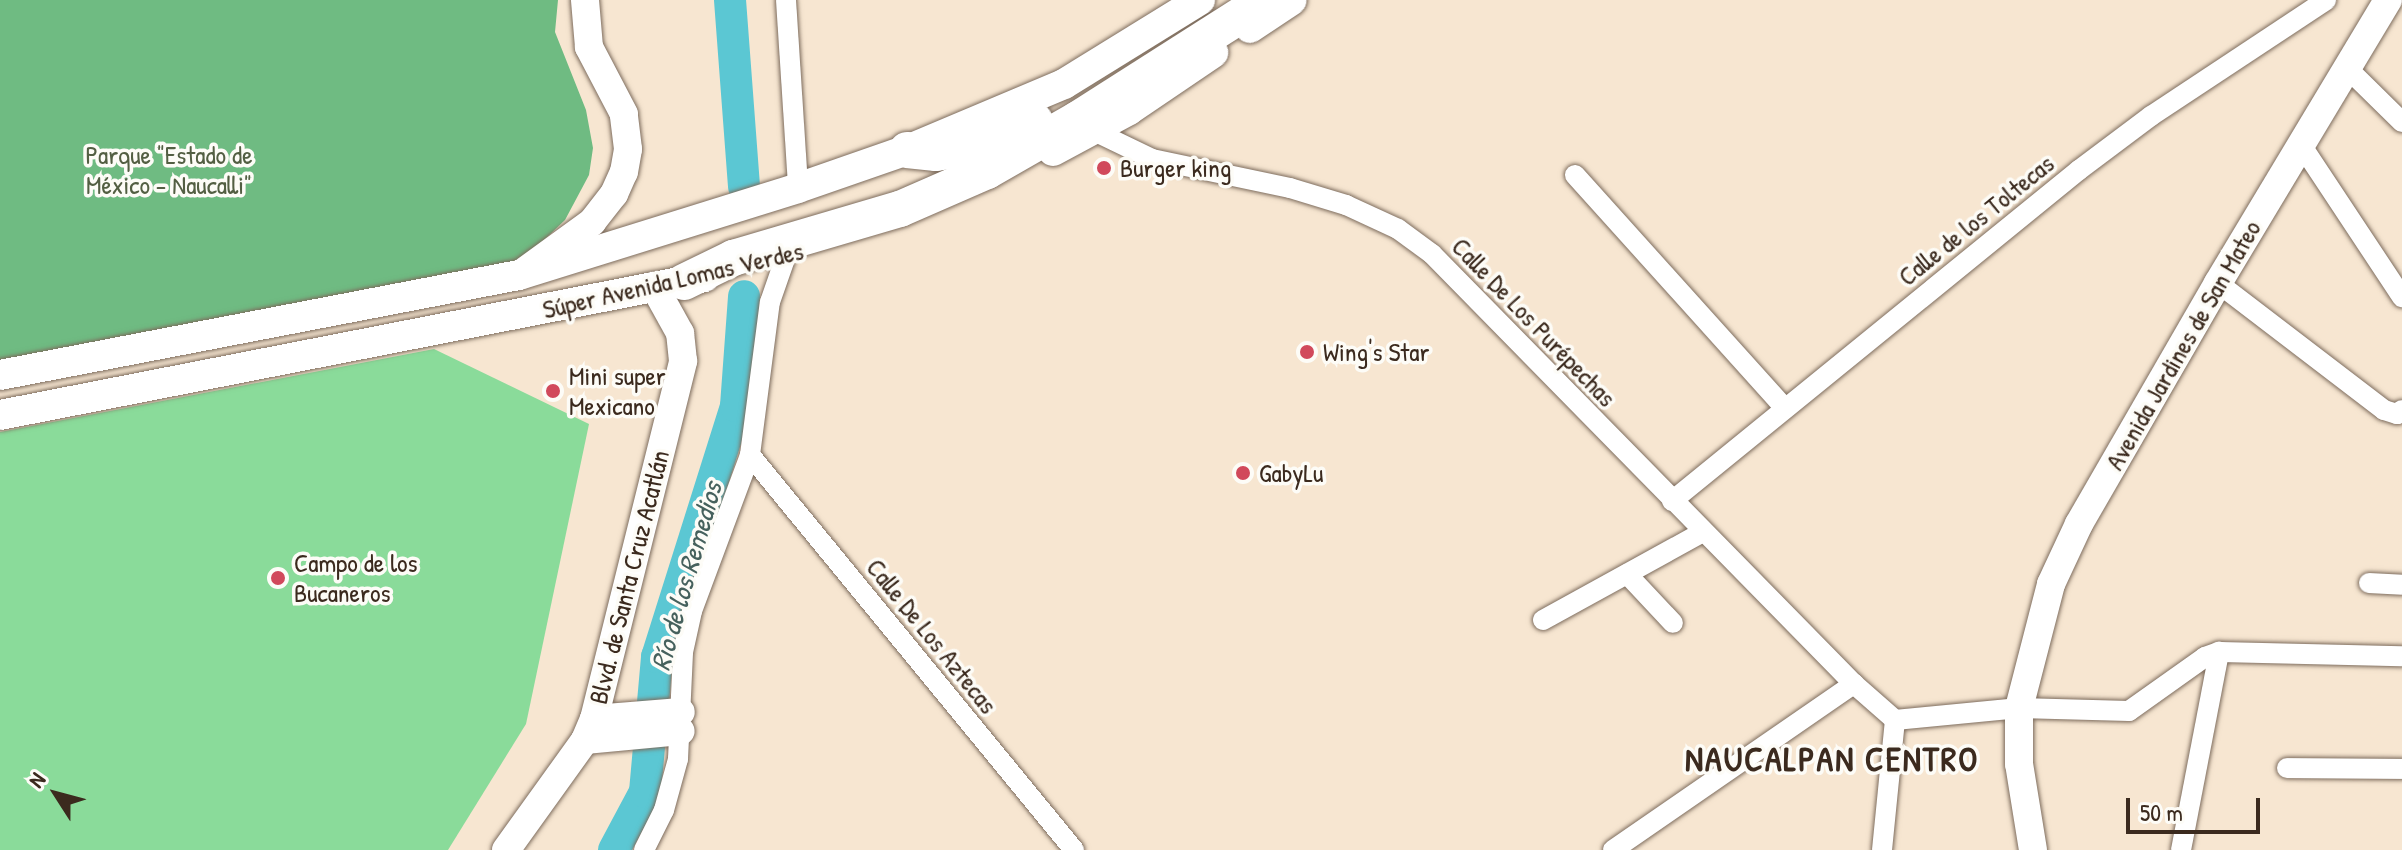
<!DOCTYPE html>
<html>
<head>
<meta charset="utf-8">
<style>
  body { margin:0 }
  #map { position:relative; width:2402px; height:850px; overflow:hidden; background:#f7e6d1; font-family:"Patrick Hand",sans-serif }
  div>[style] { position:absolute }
  .green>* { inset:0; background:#8adb9a }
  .forest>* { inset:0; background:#6fbb82 }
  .river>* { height:32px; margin:-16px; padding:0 16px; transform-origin:16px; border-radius:16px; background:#5bc7d3 }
  .roads { filter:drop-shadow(0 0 2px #7d6c5d) drop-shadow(0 0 2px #7d6c5d) }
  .street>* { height:20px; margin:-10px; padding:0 10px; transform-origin:10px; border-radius:10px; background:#fff }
  .secondary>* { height:28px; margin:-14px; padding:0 14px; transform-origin:14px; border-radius:14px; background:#fff }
  .primary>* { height:30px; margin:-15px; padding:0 15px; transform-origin:15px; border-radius:15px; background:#fff }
  .highway>* { height:36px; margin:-18px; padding:0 18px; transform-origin:18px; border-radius:18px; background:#fff }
  .dots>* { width:22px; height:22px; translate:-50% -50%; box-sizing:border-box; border:4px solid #fdfcf7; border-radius:50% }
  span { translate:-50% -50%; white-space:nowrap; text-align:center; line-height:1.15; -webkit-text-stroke:7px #fdfcf7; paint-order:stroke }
  .park-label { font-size:26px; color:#535f43 }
  .poi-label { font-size:26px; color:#3b2a1e }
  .left { translate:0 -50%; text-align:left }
  .street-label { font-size:26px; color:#3b2a1e }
  .water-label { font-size:28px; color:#46615d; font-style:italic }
  .district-label { font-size:34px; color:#3b2a1e; font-weight:700; letter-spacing:2px }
  .north { position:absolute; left:16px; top:754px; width:80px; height:80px; -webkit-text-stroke:6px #fdfcf7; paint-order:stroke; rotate:306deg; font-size:22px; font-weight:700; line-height:32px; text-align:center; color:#3b2a1e }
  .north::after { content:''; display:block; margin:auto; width:28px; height:36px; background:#3b2a1e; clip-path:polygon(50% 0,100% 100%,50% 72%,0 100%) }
  .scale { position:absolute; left:2126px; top:798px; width:134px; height:36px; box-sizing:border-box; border:4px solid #3b2a1e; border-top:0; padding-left:10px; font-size:24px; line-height:28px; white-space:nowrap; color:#3b2a1e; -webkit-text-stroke:6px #fdfcf7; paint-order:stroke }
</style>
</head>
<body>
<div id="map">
  <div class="green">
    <div style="clip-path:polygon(434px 349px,589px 424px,526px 724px,448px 850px,0 850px,0 432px)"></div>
  </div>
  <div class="forest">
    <div style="clip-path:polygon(0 0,558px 0,555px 32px,586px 110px,593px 148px,589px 175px,565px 220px,522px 261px,0 368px)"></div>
  </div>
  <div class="river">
    <div style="left:730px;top:0;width:187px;rotate:85.7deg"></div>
    <div style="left:614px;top:850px;width:66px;rotate:-61.9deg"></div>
    <div style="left:645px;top:792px;width:136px;rotate:-84.9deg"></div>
    <div style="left:657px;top:657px;width:263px;rotate:-72.5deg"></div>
    <div style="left:736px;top:406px;width:110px;rotate:-85.8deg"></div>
  </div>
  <div class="roads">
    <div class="street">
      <div style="left:786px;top:0;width:188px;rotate:86.3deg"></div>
      <div style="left:2345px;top:66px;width:80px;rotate:44.5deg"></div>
      <div style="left:1094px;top:131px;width:64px;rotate:25.8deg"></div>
      <div style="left:1152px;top:159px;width:141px;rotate:11.9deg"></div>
      <div style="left:1290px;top:188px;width:59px;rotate:16.9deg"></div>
      <div style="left:1346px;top:205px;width:57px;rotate:24.8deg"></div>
      <div style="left:1398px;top:229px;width:42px;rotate:36.3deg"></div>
      <div style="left:1432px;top:254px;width:602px;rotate:45.54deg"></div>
      <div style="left:1854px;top:684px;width:55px;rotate:41.3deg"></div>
      <div style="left:1895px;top:720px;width:125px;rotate:-5.5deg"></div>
      <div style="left:2019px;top:708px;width:110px;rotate:1.6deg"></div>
      <div style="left:2129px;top:711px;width:93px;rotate:-35.4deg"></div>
      <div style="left:2205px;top:657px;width:15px;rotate:-20deg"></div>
      <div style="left:2219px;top:652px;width:183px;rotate:1.3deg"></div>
      <div style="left:2300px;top:143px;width:185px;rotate:56.5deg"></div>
      <div style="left:1575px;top:175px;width:314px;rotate:48deg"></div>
      <div style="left:2218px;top:283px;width:209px;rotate:37.4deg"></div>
      <div style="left:2384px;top:410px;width:14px;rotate:17deg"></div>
      <div style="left:2397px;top:414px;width:6px;rotate:-39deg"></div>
      <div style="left:750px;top:455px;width:511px;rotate:50.64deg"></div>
      <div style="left:1672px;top:501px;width:525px;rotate:-39.12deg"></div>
      <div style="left:2079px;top:170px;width:90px;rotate:-36.9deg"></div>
      <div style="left:2151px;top:116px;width:210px;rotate:-33.5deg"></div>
      <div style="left:1627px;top:574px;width:67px;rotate:46.8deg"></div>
      <div style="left:2369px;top:583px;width:33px;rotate:3deg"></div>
      <div style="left:1543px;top:620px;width:183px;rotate:-28.8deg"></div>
      <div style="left:2287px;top:768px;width:115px;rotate:0.5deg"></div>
      <div style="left:644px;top:850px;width:45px;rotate:-63.4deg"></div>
      <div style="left:664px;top:810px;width:53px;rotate:-74.6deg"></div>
      <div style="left:678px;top:759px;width:107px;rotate:-87.3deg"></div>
      <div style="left:683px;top:652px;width:42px;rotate:-77.6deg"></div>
      <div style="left:692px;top:611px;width:166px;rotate:-69.6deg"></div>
      <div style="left:750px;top:455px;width:154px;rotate:-82.6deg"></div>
      <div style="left:770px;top:302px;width:46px;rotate:-70.8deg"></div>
      <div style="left:1613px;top:850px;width:293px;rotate:-34.6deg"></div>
      <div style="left:1882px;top:850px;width:131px;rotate:-84.3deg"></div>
      <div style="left:2181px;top:850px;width:202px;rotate:-79.1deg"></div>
    </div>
    <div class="secondary">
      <div style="left:526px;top:270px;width:82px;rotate:-36deg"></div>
      <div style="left:592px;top:222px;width:36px;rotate:-52deg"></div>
      <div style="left:614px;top:194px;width:24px;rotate:-66deg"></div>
      <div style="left:624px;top:172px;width:23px;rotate:-80deg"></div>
      <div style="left:628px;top:149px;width:35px;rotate:-97deg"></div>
      <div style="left:624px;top:114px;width:76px;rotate:-117.6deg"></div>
      <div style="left:589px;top:47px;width:47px;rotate:-94.9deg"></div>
      <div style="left:594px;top:719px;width:87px;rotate:-4.6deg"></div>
      <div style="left:585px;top:740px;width:96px;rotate:-5.4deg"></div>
      <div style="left:506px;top:850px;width:135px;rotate:-54.3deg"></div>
      <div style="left:585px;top:740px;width:23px;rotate:-67deg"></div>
      <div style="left:594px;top:719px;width:369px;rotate:-76deg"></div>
      <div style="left:683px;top:361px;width:28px;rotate:-96deg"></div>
      <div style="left:680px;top:333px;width:54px;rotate:-119deg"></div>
      <div style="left:2033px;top:850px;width:87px;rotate:-99.2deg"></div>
      <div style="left:2019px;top:764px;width:56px;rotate:-90deg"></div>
      <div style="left:2019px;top:708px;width:128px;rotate:-75.5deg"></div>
      <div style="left:2051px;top:584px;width:66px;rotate:-65deg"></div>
      <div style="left:2079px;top:524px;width:278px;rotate:-60deg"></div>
      <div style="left:2218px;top:283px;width:330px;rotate:-59deg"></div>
    </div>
    <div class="primary">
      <div style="left:1250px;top:28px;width:50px;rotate:-33.7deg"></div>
      <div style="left:1053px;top:151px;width:86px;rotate:-28.3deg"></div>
      <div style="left:1129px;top:110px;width:102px;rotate:-34.2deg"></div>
      <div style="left:0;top:375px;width:529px;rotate:-10.91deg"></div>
      <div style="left:519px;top:275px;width:292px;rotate:-17.3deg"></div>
      <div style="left:798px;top:188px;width:115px;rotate:-19.2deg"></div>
      <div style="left:907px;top:150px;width:170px;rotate:-22.8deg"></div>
      <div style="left:1064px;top:84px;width:160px;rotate:-31.7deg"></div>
      <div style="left:0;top:415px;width:718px;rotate:-11.08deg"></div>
    </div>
    <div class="highway">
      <div style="left:907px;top:150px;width:29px;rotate:6deg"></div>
      <div style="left:936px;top:153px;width:26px;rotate:-9deg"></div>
      <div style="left:962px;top:149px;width:34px;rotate:-17deg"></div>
      <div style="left:995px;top:139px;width:44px;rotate:-24.2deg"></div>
      <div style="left:684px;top:282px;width:55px;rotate:-26.1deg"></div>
      <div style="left:733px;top:258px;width:174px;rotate:-16.4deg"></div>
      <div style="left:900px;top:209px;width:95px;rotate:-23.6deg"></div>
      <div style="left:987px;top:171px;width:105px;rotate:-29.7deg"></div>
      <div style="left:1078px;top:119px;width:222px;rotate:-32.5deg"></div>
    </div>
  </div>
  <div class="dots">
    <div style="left:1104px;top:168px;background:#d1495b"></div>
    <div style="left:1307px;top:352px;background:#d1495b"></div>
    <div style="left:553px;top:391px;background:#d1495b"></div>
    <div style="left:1243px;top:473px;background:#d1495b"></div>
    <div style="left:278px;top:578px;background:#d1495b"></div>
  </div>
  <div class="park-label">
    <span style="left:169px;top:170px">Parque "Estado de<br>México - Naucalli"</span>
  </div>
  <div class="poi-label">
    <span class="left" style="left:1120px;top:168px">Burger king</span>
    <span class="left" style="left:1323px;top:352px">Wing's Star</span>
    <span class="left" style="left:569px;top:391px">Mini super<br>Mexicano</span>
    <span class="left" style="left:1259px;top:473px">GabyLu</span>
    <span class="left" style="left:294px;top:578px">Campo de los<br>Bucaneros</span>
  </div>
  <div class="street-label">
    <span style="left:1976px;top:220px;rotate:-39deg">Calle de los Toltecas</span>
    <span style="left:673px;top:280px;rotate:-13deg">Súper Avenida Lomas Verdes</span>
    <span style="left:1534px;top:322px;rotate:46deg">Calle De Los Purépechas</span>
    <span style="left:2183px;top:345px;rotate:-60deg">Avenida Jardines de San Mateo</span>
    <span style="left:629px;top:577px;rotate:-76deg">Blvd. de Santa Cruz Acatlán</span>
    <span style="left:932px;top:636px;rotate:51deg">Calle De Los Aztecas</span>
  </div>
  <div class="water-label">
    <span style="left:686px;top:576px;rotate:-74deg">Río de los Remedios</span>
  </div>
  <div class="district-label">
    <span style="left:1832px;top:760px">NAUCALPAN CENTRO</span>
  </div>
  <div class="north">N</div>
  <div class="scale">50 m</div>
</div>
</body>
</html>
